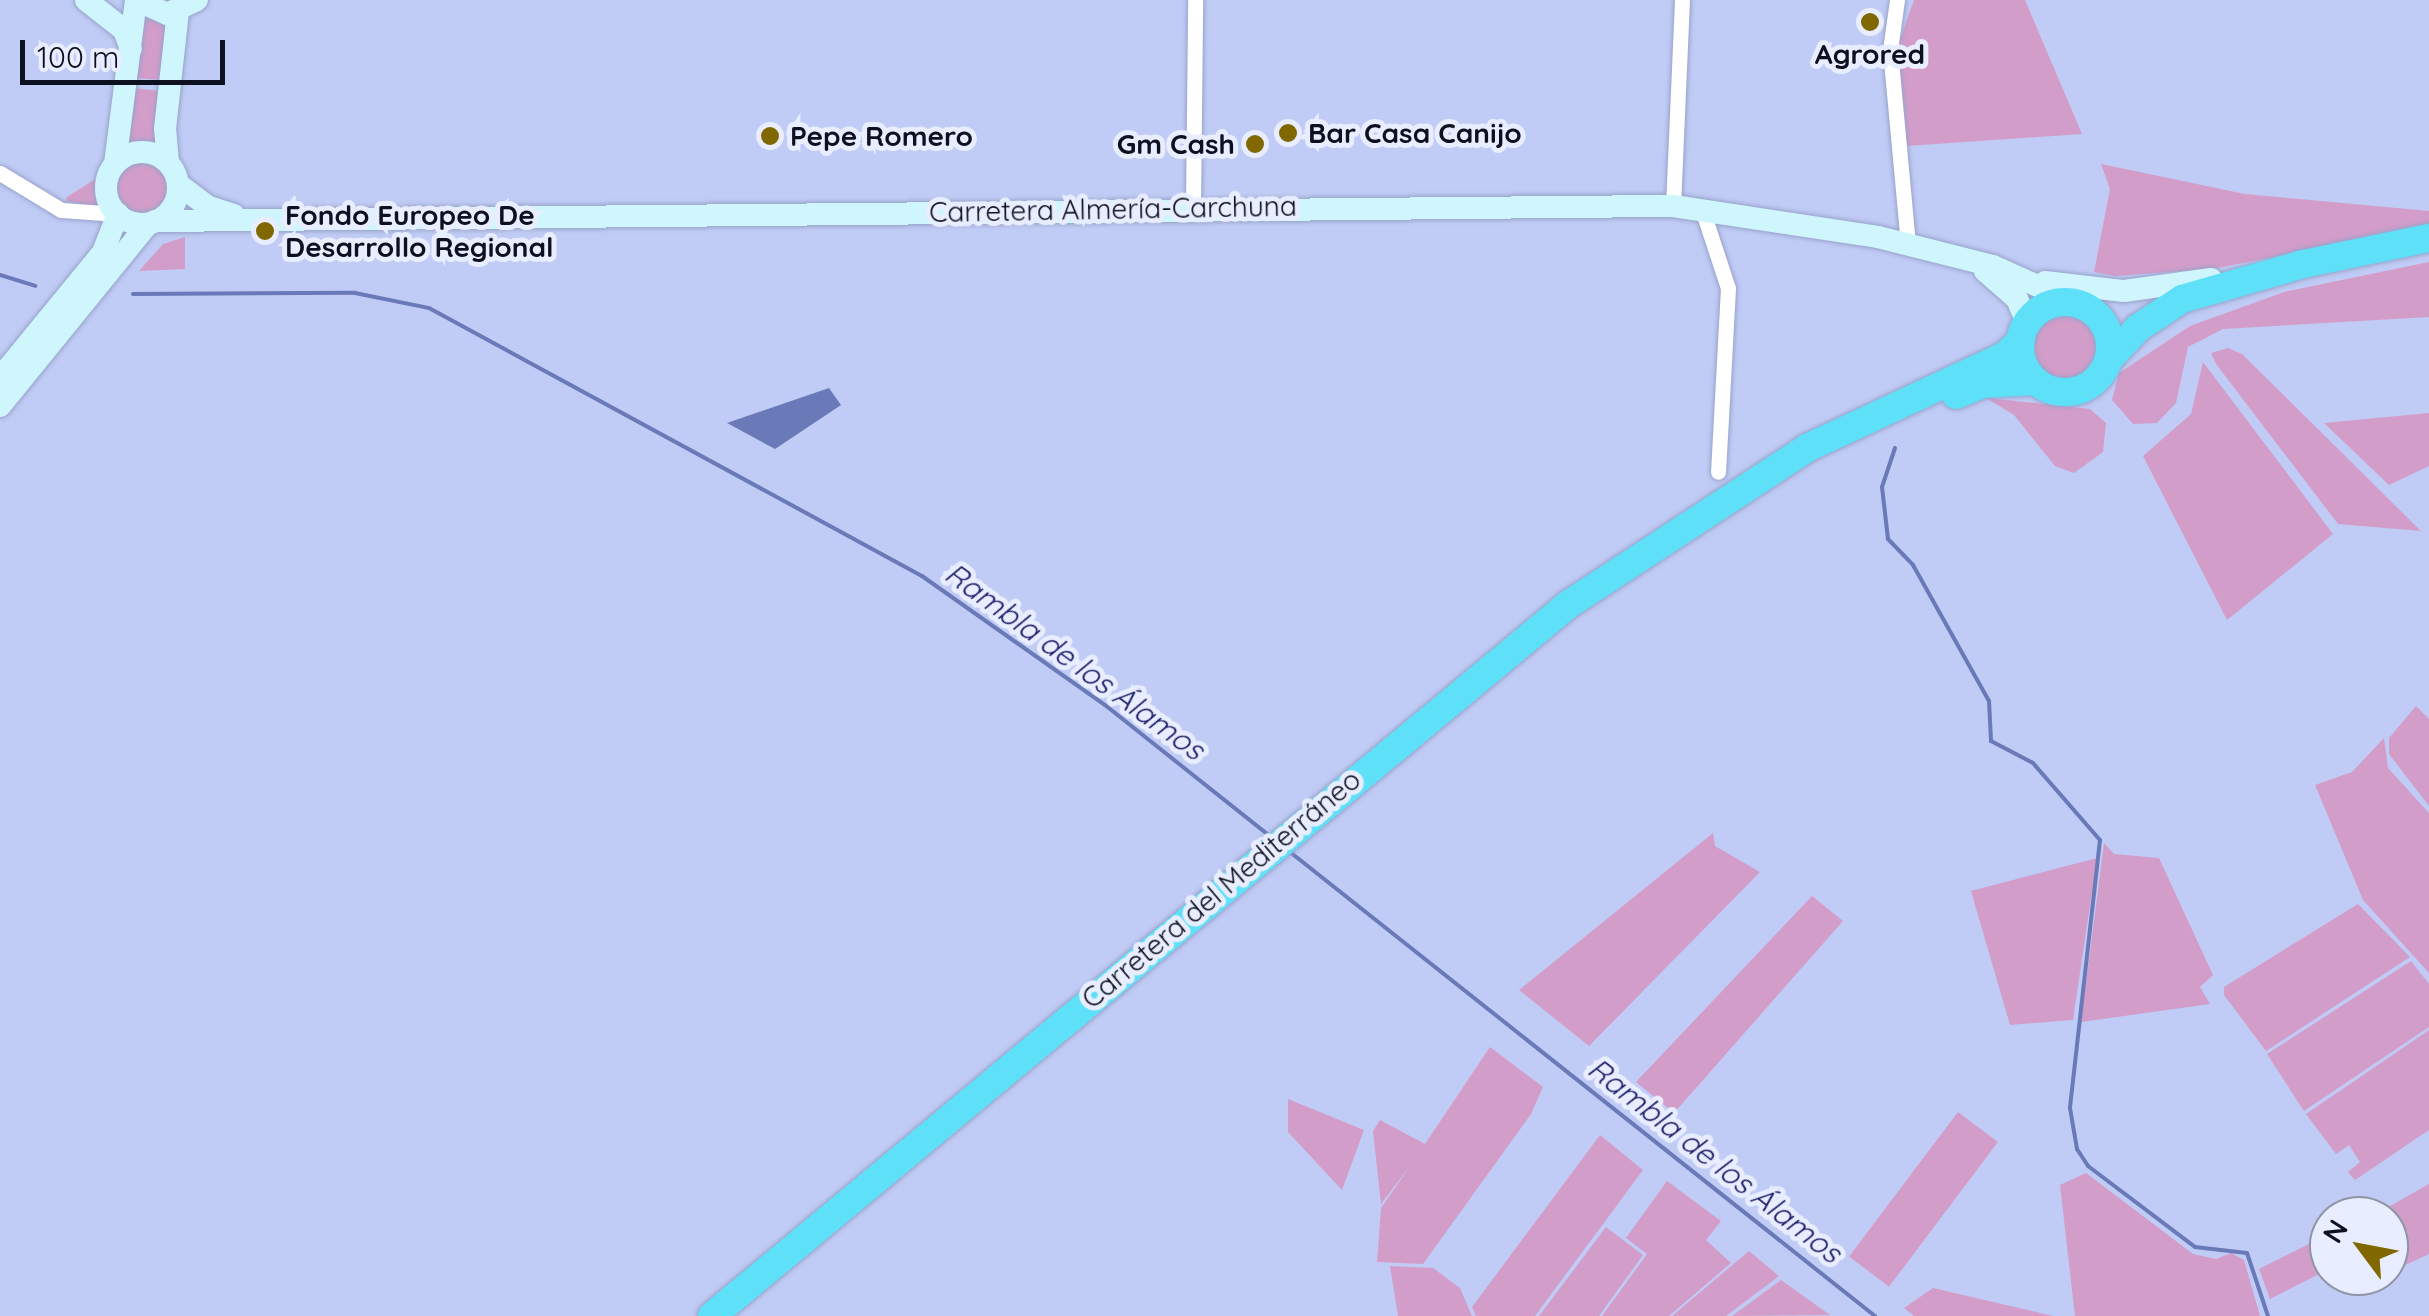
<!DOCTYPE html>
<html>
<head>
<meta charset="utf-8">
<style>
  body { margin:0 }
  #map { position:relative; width:2429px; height:1316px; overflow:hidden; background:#c0ccf5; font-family:Quicksand,sans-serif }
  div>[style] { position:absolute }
  .green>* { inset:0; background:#d39dc9; transform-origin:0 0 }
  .round { border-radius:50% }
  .water>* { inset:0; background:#6a79b7 }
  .stream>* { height:4px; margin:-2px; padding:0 2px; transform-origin:2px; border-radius:2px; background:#6a79b7 }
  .roads { filter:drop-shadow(0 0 2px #98a3cb) drop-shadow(0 0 2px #98a3cb) }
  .street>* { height:15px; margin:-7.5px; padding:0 7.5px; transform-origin:7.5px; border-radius:7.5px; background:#fff }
  .secondary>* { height:22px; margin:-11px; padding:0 11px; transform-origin:11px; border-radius:11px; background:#cff6fd }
  .secondary>.ring { margin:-11px; padding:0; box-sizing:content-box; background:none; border:22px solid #cff6fd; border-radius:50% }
  .highway>* { height:28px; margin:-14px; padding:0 14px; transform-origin:14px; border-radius:14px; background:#5fe0f9 }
  .highway>.ring { margin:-14px; padding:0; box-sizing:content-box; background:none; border:28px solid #5fe0f9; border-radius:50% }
  .dots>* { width:28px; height:28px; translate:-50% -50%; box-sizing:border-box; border:5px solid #e8edff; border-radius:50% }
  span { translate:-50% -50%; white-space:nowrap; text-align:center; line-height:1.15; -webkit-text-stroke:10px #e8edff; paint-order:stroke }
  .poi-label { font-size:28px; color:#0d101e; font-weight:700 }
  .left { translate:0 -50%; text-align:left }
  .right { translate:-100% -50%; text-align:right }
  .street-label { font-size:28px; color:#0d101e }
  .water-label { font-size:30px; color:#191e67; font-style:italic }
  .north { position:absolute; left:2309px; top:1196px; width:100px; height:100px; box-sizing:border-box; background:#e8edff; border:2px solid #9095a5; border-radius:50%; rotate:302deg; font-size:28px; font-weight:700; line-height:40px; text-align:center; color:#0d101e }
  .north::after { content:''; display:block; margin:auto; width:35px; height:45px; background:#806700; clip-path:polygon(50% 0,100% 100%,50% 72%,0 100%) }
  .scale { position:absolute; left:20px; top:40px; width:205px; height:45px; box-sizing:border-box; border:5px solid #0d101e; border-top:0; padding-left:12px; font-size:30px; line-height:35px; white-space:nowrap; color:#0d101e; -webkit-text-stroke:8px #e8edff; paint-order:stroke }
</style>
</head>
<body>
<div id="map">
  <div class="green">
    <div style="clip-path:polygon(1914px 0,2025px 0,2082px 134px,1906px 146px,1898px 45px)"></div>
    <div style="clip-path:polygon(140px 16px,169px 23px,161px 80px,134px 78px)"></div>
    <div style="clip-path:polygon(132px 88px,160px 91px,158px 145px,123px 146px)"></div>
    <div class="round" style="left:116px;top:161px;width:52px;height:52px"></div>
    <div style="clip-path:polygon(2101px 164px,2245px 194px,2429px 211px,2429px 227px,2212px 269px,2115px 276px,2094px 272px,2110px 189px)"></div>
    <div style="clip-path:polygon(97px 178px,101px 208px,66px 201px,67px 197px)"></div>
    <div style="clip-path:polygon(185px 237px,185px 269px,139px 271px,163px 244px)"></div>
    <div style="clip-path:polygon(2429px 262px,2429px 317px,2223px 329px,2188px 347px,2176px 403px,2157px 423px,2133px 424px,2112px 400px,2119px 373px,2190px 326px,2284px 292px)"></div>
    <div class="round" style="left:2030px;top:313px;width:68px;height:68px"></div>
    <div style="clip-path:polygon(2228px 348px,2242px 354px,2421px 531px,2338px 524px,2216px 364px,2211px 353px)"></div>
    <div style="clip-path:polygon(2203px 362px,2333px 534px,2227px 620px,2143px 456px,2191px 414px)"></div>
    <div style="clip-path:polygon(1986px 398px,2090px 409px,2106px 423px,2103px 452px,2074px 473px,2055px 466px,2014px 415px)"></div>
    <div style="clip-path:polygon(2429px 413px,2429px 466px,2389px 485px,2324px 423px)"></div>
    <div style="clip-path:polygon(2416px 706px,2429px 719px,2429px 806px,2389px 754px,2389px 738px)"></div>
    <div style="clip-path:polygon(2384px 738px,2388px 768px,2429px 813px,2429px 973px,2363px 900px,2315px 785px,2352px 772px)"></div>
    <div style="clip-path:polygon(1713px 833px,1715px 846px,1760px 872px,1589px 1046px,1519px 990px)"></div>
    <div style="clip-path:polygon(2104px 843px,2114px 854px,2159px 858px,2213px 975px,2200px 987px,2210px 1004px,2081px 1022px)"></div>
    <div style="clip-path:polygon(2097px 858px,2073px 1020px,2010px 1025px,1971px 891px)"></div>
    <div style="clip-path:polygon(1812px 896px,1843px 921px,1674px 1113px,1636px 1082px)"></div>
    <div style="clip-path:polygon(2358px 904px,2410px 957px,2266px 1051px,2224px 995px,2224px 987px)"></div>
    <div style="clip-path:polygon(2411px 961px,2429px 984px,2429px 1027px,2304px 1111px,2267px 1054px)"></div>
    <div style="clip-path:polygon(2429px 1030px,2429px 1130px,2355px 1180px,2348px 1172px,2360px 1162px,2349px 1145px,2336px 1154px,2306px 1114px)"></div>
    <div style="clip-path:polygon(1490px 1047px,1543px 1087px,1531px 1114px,1423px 1264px,1377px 1262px,1381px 1208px,1410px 1166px,1381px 1204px,1373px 1131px,1380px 1120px,1425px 1144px)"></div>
    <div style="clip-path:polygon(1288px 1099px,1364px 1130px,1342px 1190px,1288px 1132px)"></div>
    <div style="left:1958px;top:1112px;width:50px;height:181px;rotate:37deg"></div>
    <div style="clip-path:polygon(1600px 1135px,1643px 1170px,1535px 1316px,1476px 1316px,1472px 1307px)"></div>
    <div style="clip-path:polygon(2086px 1173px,2193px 1254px,2216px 1259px,2231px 1253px,2244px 1260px,2260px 1316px,2075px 1316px,2060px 1185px)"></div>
    <div style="clip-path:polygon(1667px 1181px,1721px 1221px,1706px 1240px,1731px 1263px,1669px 1316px,1602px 1316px,1647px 1254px,1626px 1238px)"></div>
    <div style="clip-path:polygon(2429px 1184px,2429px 1254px,2401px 1267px,2389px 1246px,2389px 1231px,2397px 1226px,2390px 1206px)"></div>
    <div style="clip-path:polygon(1606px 1227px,1643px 1255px,1599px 1316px,1539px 1316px)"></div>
    <div style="clip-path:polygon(2329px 1234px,2329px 1269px,2270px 1299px,2259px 1269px)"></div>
    <div style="clip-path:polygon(1749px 1251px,1779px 1276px,1726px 1316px,1672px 1316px)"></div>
    <div style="clip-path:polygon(1390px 1266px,1433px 1268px,1460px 1288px,1472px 1316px,1398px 1316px)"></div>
    <div style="clip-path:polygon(1781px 1280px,1830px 1315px,1732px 1316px)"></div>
    <div style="clip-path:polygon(1933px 1288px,2053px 1316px,1914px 1316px,1904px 1308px)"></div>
  </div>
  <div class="water">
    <div style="clip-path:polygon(829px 388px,841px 405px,775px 449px,727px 423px)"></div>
  </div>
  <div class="stream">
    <div style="left:0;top:275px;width:37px;rotate:17deg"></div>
    <div style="left:133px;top:294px;width:222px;rotate:-0.3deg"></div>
    <div style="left:355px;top:293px;width:76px;rotate:11.5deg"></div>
    <div style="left:429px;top:308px;width:561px;rotate:28.53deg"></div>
    <div style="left:922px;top:576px;width:224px;rotate:35.2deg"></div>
    <div style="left:1105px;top:705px;width:212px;rotate:38.5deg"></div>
    <div style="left:1895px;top:448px;width:41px;rotate:108.4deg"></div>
    <div style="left:1882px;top:487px;width:52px;rotate:83.4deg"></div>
    <div style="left:1888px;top:539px;width:36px;rotate:46deg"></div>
    <div style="left:1913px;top:565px;width:156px;rotate:60.8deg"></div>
    <div style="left:1989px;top:701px;width:40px;rotate:87.1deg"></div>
    <div style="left:1991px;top:741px;width:47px;rotate:27.6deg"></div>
    <div style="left:2033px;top:763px;width:102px;rotate:49deg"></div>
    <div style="left:2100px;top:840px;width:270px;rotate:96.4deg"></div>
    <div style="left:2070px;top:1108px;width:42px;rotate:80.3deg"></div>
    <div style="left:2077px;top:1149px;width:20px;rotate:57deg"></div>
    <div style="left:2088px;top:1166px;width:134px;rotate:37.1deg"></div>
    <div style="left:2195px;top:1247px;width:52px;rotate:6.6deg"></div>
    <div style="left:2247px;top:1253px;width:66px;rotate:71.6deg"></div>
    <div style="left:1290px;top:852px;width:747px;rotate:38.42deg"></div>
  </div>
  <div class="roads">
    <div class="street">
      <div style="left:1897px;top:0;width:50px;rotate:98deg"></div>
      <div style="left:1890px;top:50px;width:196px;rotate:84.7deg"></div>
      <div style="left:0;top:173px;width:71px;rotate:31.2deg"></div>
      <div style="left:61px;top:210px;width:57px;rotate:4deg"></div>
      <div style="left:1673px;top:206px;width:206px;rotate:-87.5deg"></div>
      <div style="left:1193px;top:208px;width:208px;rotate:-89.4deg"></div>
      <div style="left:1702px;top:209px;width:83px;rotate:71.8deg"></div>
      <div style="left:1728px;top:288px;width:184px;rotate:93.1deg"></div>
    </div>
    <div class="secondary">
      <div style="left:86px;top:0;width:48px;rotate:38.3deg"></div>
      <div style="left:124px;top:30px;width:20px;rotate:70deg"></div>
      <div style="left:136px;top:0;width:34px;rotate:24deg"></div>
      <div style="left:167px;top:14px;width:33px;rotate:-25deg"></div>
      <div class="ring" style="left:106px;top:152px;width:50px;height:50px"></div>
      <div style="left:168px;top:162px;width:33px;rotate:-95deg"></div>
      <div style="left:165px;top:129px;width:118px;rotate:-83.7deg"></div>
      <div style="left:115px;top:164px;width:165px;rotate:-82.7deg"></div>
      <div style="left:178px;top:184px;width:39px;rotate:37deg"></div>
      <div style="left:209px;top:207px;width:26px;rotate:18deg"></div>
      <div style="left:155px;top:221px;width:1518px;rotate:-0.57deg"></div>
      <div style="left:1673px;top:206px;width:207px;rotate:8.6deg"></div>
      <div style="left:1878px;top:237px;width:119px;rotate:14.2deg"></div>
      <div style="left:1993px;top:266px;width:88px;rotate:24.2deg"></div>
      <div style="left:1985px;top:271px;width:43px;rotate:41.2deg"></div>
      <div style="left:2017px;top:299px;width:26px;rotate:67deg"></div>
      <div style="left:2045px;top:282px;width:80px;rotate:6.5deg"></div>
      <div style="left:2124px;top:291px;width:88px;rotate:-7.9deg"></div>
      <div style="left:0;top:378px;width:163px;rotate:-50.7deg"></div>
      <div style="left:103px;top:252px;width:41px;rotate:-68.5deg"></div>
      <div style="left:0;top:406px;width:235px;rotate:-50.9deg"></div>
    </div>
    <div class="highway">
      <div class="ring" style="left:2020px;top:302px;width:62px;height:62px"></div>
      <div style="left:2109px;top:359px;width:42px;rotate:-46.9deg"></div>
      <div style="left:2138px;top:328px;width:53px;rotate:-33.4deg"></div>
      <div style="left:2182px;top:299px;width:126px;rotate:-16.1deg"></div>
      <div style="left:2303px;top:264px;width:129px;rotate:-11.7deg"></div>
      <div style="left:1956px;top:395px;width:29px;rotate:-22deg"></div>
      <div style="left:1983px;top:384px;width:52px;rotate:-3.3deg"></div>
      <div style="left:712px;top:1316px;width:1114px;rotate:-39.72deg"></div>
      <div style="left:1569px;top:604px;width:285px;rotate:-33.2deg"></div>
      <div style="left:1807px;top:448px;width:220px;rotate:-25deg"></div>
      <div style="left:2006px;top:355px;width:21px;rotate:-45deg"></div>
    </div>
  </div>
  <div class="dots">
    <div style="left:1870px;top:22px;background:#806700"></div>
    <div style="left:1288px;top:133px;background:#806700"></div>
    <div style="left:770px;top:136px;background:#806700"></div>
    <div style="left:1255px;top:144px;background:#806700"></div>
    <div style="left:265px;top:231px;background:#806700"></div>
  </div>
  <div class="poi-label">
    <span style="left:1870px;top:54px">Agrored</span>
    <span class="left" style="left:1308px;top:133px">Bar Casa Canijo</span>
    <span class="left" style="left:790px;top:136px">Pepe Romero</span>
    <span class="right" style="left:1235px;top:144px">Gm Cash</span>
    <span class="left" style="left:285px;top:231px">Fondo Europeo De<br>Desarrollo Regional</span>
  </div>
  <div class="street-label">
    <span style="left:1113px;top:209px;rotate:-1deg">Carretera Almería-Carchuna</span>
    <span style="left:1221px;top:889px;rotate:-40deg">Carretera del Mediterráneo</span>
  </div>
  <div class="water-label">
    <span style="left:1075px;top:661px;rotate:36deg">Rambla de los Álamos</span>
    <span style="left:1715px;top:1160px;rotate:38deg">Rambla de los Álamos</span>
  </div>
  <div class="north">N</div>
  <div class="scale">100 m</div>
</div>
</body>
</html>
